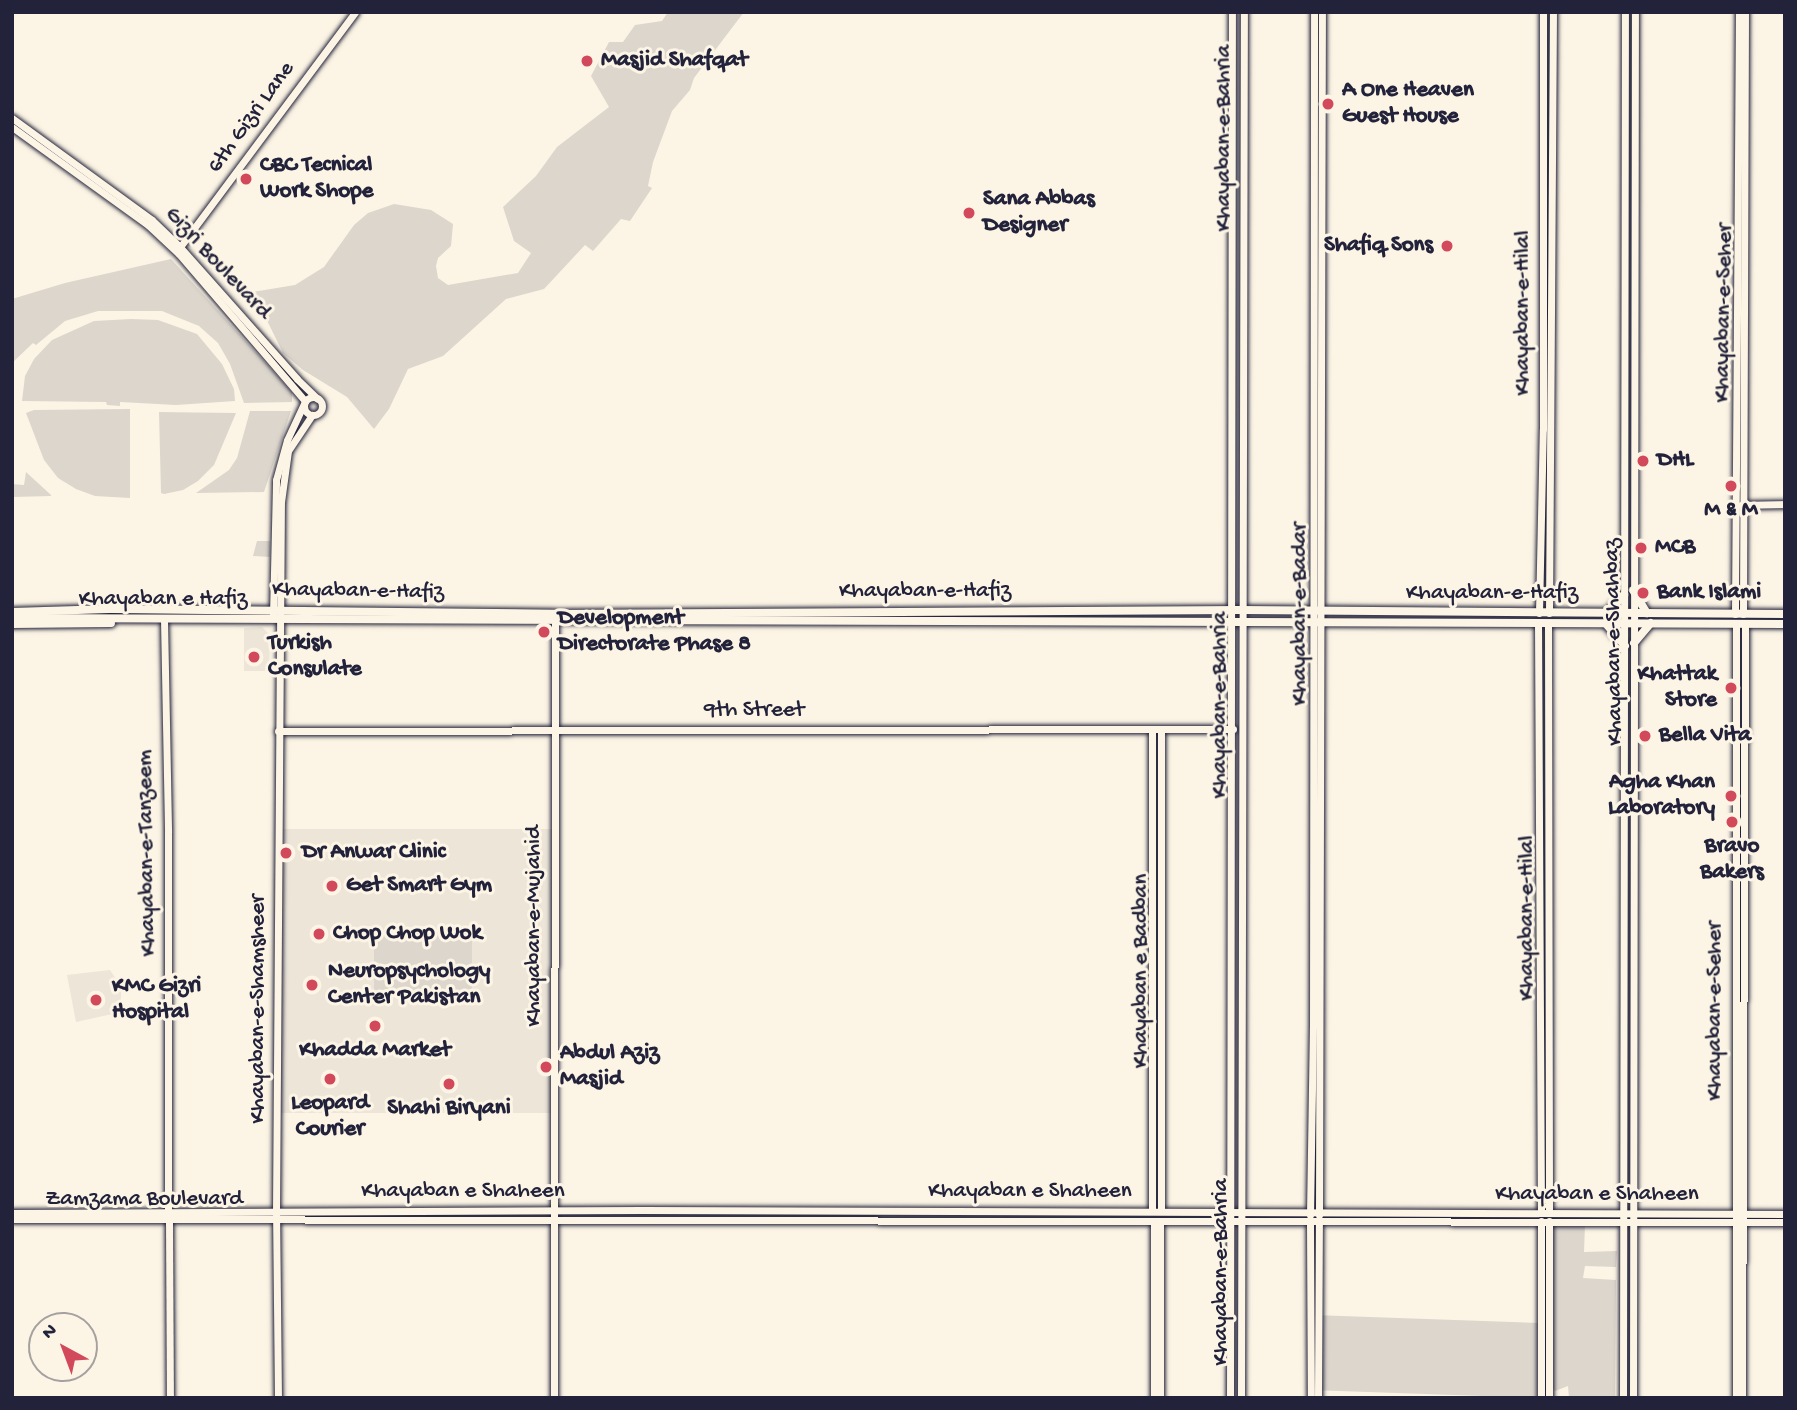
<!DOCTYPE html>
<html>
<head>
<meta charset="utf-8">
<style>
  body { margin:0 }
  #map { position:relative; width:1797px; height:1410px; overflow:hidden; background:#fcf5e5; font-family:"Gochi Hand",sans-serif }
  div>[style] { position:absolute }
  .built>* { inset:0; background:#ece5d8; transform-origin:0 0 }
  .green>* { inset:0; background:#dcd6cc; transform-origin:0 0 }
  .roads { filter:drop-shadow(0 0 2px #22223b) drop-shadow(0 0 2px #22223b) }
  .secondary>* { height:7px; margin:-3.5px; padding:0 3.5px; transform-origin:3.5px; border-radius:3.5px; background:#fcf5e5 }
  .secondary>.ring { margin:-3.5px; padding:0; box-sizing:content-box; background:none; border:7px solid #fcf5e5; border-radius:50% }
  .primary>* { height:8px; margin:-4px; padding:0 4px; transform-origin:4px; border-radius:4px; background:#fcf5e5 }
  .dots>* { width:19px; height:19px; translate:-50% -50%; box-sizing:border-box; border:4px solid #fcf5e5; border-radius:50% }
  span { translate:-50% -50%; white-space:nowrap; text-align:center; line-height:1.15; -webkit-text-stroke:6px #fcf5e5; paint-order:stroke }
  .poi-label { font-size:23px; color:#22223b; font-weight:700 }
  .left { translate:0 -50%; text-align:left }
  .right { translate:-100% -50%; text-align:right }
  .street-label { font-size:23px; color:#22223b }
  .frame { position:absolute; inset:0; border:14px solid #22223b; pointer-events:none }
  .north { position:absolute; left:28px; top:1312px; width:70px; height:70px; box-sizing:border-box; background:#fcf5e5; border:2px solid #a5a1a1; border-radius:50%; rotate:319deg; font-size:19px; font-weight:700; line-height:28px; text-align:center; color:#22223b }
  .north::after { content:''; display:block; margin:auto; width:24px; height:32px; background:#d1495b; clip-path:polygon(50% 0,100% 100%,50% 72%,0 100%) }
</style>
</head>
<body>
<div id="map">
  <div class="built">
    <div style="clip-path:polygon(262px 627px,270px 635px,269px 671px,244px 671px,244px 628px)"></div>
    <div style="left:555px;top:829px;width:284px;height:276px;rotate:90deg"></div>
    <div style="clip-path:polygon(110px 970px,121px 987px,121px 1012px,76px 1022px,67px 975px)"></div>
  </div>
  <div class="green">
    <div style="clip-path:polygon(668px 12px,744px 12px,694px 78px,690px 90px,672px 111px,653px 162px,648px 186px,652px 188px,630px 221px,621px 219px,593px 251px,585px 245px,544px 289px,506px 299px,443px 356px,408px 369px,389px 409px,374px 429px,347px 397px,303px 370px,283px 353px,253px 292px,295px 285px,324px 267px,354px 225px,368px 213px,394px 204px,431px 210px,453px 224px,451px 246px,438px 258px,436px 266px,438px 278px,448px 285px,518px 273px,531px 253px,514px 241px,503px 207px,536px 176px,557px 147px,609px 107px,591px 76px,609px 42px,623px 42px,635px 25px,662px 21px)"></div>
    <div style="clip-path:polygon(171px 259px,292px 392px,292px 402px,244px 403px,230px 364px,218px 343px,199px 326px,162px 311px,98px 311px,65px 321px,36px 345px,33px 343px,12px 363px,12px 299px,65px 283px)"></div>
    <div style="clip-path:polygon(131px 319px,158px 320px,197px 334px,222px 364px,234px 389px,235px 401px,176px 405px,120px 402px,120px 406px,107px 405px,106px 402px,22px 401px,25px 376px,34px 359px,52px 340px,94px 321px)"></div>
    <div style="clip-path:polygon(130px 409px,130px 498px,95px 496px,76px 489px,58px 478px,44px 460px,26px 413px,34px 410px)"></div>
    <div style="clip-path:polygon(250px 411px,291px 411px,264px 492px,196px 493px,229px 470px,237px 458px)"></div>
    <div style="clip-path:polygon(159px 412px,236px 413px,214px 465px,198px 481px,183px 490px,164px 494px,161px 493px)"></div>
    <div style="clip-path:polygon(26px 472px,51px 495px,51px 496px,12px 497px,12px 484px,24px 485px)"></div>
    <div style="clip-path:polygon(257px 541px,270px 541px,270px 557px,253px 556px)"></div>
    <div style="left:374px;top:932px;width:98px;height:64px"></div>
    <div style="clip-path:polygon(1552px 1223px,1585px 1224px,1584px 1252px,1617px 1251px,1616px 1267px,1585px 1266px,1583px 1278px,1616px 1280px,1615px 1398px,1569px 1398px,1568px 1386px,1555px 1391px,1551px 1386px,1553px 1366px)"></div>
    <div style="left:1540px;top:1323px;width:75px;height:220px;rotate:92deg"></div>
  </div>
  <div class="roads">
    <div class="secondary">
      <div style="left:12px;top:118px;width:173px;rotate:36.1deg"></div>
      <div style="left:152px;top:220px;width:39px;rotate:44deg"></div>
      <div style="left:180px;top:247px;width:176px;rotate:48.4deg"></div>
      <div style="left:297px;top:379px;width:28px;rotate:44deg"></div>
      <div style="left:12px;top:127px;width:168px;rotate:35.8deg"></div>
      <div style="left:148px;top:225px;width:42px;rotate:43.1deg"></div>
      <div style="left:179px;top:254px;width:194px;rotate:49.4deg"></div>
      <div style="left:180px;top:247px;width:293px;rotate:-53.3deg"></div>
      <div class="ring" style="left:304px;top:397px;width:11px;height:11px"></div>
      <div style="left:1741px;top:505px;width:44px;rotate:-1.3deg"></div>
      <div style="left:1539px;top:613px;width:184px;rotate:-88.8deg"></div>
      <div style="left:1543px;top:429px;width:417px;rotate:-90deg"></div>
      <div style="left:1549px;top:613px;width:601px;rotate:-89.62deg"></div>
      <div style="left:1735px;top:614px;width:602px;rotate:-89.62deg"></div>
      <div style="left:1743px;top:614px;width:602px;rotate:-89.81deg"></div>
      <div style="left:273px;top:616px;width:136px;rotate:-88.7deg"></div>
      <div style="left:276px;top:480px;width:41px;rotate:-74.6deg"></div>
      <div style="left:287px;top:440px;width:40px;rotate:-65deg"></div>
      <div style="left:164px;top:619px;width:213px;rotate:88.9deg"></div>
      <div style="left:168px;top:832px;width:381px;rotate:90deg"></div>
      <div style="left:1538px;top:623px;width:590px;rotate:89.71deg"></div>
      <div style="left:1548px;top:623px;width:590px;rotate:89.9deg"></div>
      <div style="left:1736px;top:624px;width:774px;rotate:90deg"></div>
      <div style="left:278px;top:731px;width:955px;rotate:-0.12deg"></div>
      <div style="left:1152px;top:1211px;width:480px;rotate:-90deg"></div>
      <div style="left:1161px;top:1211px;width:481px;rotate:-90deg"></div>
      <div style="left:12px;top:1213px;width:631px;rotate:-0.27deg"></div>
      <div style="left:643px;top:1210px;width:1142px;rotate:0.2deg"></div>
      <div style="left:1310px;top:1215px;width:189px;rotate:-89.1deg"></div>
      <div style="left:1313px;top:1026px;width:1014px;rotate:-89.94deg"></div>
      <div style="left:1319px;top:1215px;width:1203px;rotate:-89.86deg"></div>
      <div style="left:12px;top:1219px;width:1773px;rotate:0.1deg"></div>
      <div style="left:169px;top:1220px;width:178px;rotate:89.7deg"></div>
      <div style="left:1541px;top:1221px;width:177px;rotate:90deg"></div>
      <div style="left:1154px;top:1222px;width:176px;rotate:90deg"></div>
      <div style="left:1310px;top:1223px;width:175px;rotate:89.7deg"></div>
      <div style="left:278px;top:1398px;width:186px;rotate:-90.6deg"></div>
      <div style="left:276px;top:1212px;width:710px;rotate:-89.6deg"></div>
      <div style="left:281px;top:502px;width:51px;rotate:-82.2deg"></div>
      <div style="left:288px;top:451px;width:43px;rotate:-56.3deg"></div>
      <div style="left:554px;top:1398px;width:784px;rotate:-89.93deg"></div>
      <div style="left:1160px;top:1398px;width:176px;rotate:-90deg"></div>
      <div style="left:1230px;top:1398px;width:1386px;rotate:-89.92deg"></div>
      <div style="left:1241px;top:1398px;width:1386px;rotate:-89.88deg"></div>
      <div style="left:1318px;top:1398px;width:175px;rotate:-89.7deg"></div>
      <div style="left:1549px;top:1398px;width:177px;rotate:-90deg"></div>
      <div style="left:1623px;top:1398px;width:1386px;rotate:-89.92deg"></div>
      <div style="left:1633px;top:1398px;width:1386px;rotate:-89.92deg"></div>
      <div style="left:1742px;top:1398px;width:774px;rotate:-89.78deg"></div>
    </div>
    <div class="primary">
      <div style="left:1633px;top:590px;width:27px;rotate:59deg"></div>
      <div style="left:12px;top:612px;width:98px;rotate:-1.8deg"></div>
      <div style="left:110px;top:609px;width:445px;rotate:0.6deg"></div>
      <div style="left:555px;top:614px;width:686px;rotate:-0.33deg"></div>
      <div style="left:1241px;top:610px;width:544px;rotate:0.42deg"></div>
      <div style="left:1607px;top:613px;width:25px;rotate:-47deg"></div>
      <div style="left:12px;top:618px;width:1773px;rotate:0.19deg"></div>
      <div style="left:12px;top:624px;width:99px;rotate:-0.6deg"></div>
      <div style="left:1606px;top:624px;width:29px;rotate:49deg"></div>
      <div style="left:1634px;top:643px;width:26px;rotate:-50deg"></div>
    </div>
  </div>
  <div class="dots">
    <div style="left:587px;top:61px;background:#d1495b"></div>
    <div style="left:1328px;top:104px;background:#d1495b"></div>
    <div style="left:246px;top:179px;background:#d1495b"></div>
    <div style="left:969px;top:213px;background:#d1495b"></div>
    <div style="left:1447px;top:246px;background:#d1495b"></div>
    <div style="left:1643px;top:461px;background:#d1495b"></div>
    <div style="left:1731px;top:486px;background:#d1495b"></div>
    <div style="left:1641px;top:548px;background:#d1495b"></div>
    <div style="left:1643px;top:593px;background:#d1495b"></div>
    <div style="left:544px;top:632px;background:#d1495b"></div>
    <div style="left:254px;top:657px;background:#d1495b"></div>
    <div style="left:1731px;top:688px;background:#d1495b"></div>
    <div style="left:1645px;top:736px;background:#d1495b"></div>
    <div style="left:1731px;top:796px;background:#d1495b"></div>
    <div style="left:1732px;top:822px;background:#d1495b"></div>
    <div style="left:286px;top:853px;background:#d1495b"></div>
    <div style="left:332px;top:886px;background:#d1495b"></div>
    <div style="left:319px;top:934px;background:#d1495b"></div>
    <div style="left:312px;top:985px;background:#d1495b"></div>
    <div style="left:96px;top:1000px;background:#d1495b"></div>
    <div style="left:375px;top:1026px;background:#d1495b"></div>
    <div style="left:546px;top:1067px;background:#d1495b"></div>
    <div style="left:330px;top:1079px;background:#d1495b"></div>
    <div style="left:449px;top:1084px;background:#d1495b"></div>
  </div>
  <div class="poi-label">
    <span class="left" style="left:601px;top:61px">Masjid Shafqat</span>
    <span class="left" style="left:1342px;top:104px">A One Heaven<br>Guest House</span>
    <span class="left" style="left:260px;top:179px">CBC Tecnical<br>Work Shope</span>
    <span class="left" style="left:983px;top:213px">Sana Abbas<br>Designer</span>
    <span class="right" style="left:1433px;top:246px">Shafiq Sons</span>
    <span class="left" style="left:1657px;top:461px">DHL</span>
    <span style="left:1731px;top:511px">M &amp; M</span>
    <span class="left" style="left:1655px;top:548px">MCB</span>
    <span class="left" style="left:1657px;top:593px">Bank Islami</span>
    <span class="left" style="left:558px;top:632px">Development<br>Directorate Phase 8</span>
    <span class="left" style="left:268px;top:657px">Turkish<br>Consulate</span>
    <span class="right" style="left:1717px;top:688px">Khattak<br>Store</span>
    <span class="left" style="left:1659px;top:736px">Bella Vita</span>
    <span class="right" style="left:1715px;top:796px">Agha Khan<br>Laboratory</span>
    <span style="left:1732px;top:860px">Bravo<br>Bakers</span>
    <span class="left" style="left:302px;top:853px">Dr Anwar Clinic</span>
    <span class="left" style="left:346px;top:886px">Get Smart Gym</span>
    <span class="left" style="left:333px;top:934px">Chop Chop Wok</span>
    <span class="left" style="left:328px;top:985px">Neuropsychology<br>Center Pakistan</span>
    <span class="left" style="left:112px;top:1000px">KMC Gizri<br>Hospital</span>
    <span style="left:375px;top:1051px">Khadda Market</span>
    <span class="left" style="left:560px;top:1067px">Abdul Aziz<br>Masjid</span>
    <span style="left:330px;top:1117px">Leopard<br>Courier</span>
    <span style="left:449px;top:1109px">Shahi Biryani</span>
  </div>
  <div class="street-label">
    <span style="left:252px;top:118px;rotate:-54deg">6th Gizri Lane</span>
    <span style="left:1225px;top:138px;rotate:-90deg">Khayaban-e-Bahria</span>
    <span style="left:217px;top:264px;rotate:47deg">Gizri Boulevard</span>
    <span style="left:1524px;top:313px;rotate:-90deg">Khayaban-e-Hilal</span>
    <span style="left:1725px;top:313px;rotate:-89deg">Khayaban-e-Seher</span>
    <span style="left:358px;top:592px;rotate:1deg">Khayaban-e-Hafiz</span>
    <span style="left:925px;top:592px">Khayaban-e-Hafiz</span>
    <span style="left:1492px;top:594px">Khayaban-e-Hafiz</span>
    <span style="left:163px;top:600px">Khayaban e Hafiz</span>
    <span style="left:1301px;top:614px;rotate:-90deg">Khayaban-e-Badar</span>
    <span style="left:1615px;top:642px;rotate:-91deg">Khayaban-e-Shahbaz</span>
    <span style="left:1221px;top:705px;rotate:-90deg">Khayaban-e-Bahria</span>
    <span style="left:754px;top:711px">9th Street</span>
    <span style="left:148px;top:853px;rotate:-91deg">Khayaban-e-Tanzeem</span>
    <span style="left:1528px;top:918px;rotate:-90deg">Khayaban-e-Hilal</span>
    <span style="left:535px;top:926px;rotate:-90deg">Khayaban-e-Mujahid</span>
    <span style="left:1142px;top:971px;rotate:-90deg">Khayaban e Badban</span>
    <span style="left:259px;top:1009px;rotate:-90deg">Khayaban-e-Shamsheer</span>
    <span style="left:1716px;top:1011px;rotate:-90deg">Khayaban-e-Seher</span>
    <span style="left:463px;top:1192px">Khayaban e Shaheen</span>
    <span style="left:1030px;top:1192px">Khayaban e Shaheen</span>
    <span style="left:1597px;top:1195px">Khayaban e Shaheen</span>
    <span style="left:144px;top:1200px">Zamzama Boulevard</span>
    <span style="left:1222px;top:1272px;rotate:-90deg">Khayaban-e-Bahria</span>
  </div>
  <div class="frame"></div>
  <div class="north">N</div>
</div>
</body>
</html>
